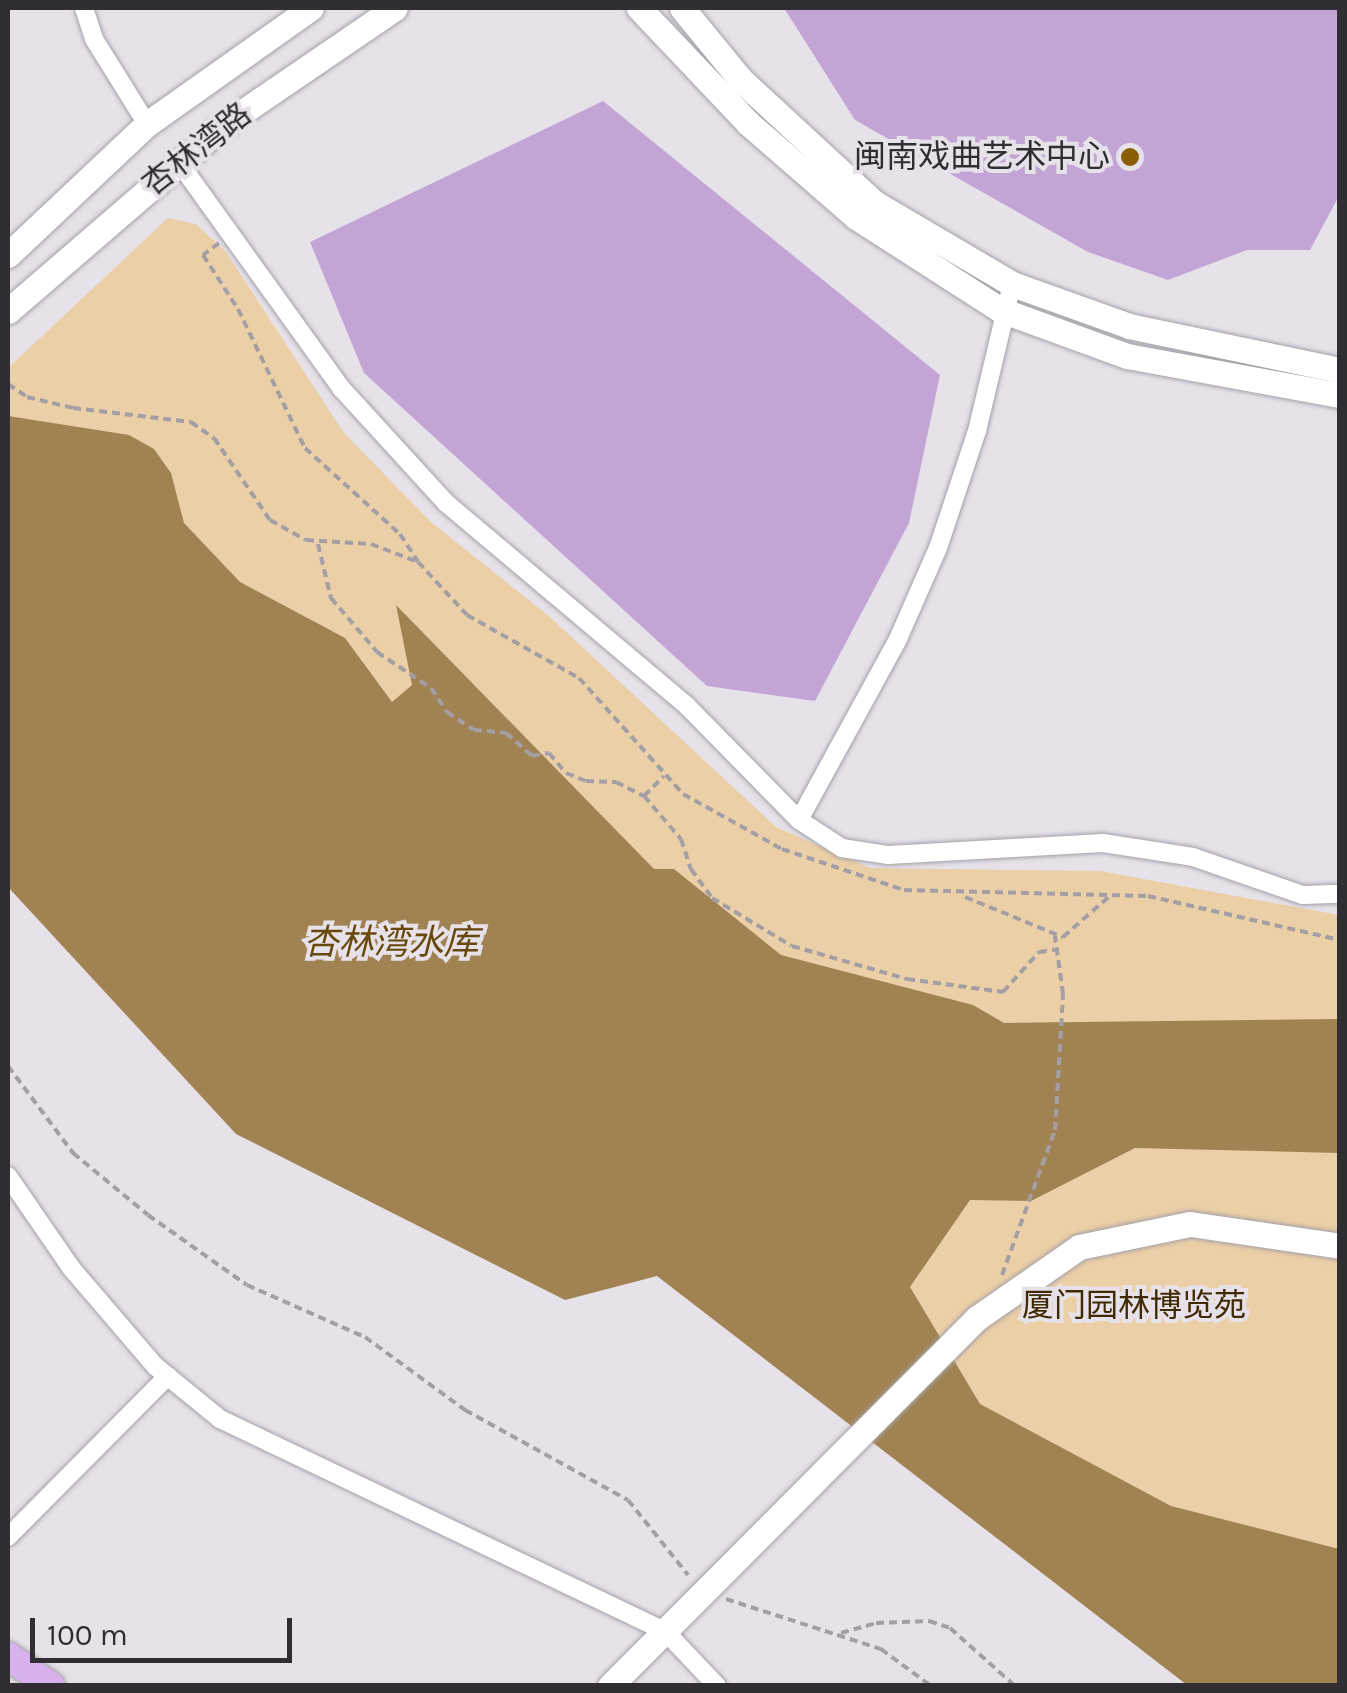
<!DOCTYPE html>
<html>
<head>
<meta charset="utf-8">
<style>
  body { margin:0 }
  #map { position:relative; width:1347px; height:1693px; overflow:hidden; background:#e7e2ea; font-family:Karla,"Noto Sans SC",sans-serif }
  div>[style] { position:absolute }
  .green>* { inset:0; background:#ebcfa6 }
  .water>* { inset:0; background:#a18252 }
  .building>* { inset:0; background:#c2a5d5 }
  .path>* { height:4px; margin-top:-2px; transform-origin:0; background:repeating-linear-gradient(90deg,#a39fa5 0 8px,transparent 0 13px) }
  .roads { filter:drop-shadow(0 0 2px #a5a1a8) drop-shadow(0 0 2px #a5a1a8) }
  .street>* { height:18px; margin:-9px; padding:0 9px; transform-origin:9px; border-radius:9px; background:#fff }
  .secondary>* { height:25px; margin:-12.5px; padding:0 12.5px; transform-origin:12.5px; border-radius:12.5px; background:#fff }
  .primary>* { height:28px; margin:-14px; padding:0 14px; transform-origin:14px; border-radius:14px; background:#d7b2ed }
  .dots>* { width:28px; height:28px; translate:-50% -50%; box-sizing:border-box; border:5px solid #e7e2ea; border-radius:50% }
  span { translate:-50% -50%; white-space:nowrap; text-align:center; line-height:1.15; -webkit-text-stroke:8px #e7e2ea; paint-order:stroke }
  .street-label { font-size:32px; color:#302e32 }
  .poi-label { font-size:32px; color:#302e32 }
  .right { translate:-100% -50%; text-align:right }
  .park-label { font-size:32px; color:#402a01 }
  .water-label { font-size:35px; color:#68480b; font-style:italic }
  .frame { position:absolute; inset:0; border:10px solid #302e32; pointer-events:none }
  .scale { position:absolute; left:30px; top:1618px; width:262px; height:45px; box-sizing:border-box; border:5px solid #302e32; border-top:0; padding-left:12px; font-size:30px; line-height:35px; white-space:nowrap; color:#302e32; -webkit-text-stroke:8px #e7e2ea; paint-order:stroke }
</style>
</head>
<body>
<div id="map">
  <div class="green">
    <div style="clip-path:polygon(168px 218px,196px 224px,226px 252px,344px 433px,431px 522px,550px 617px,776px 827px,870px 868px,1100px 871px,1339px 915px,1339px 1067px,975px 1082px,597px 906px,8px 438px,8px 368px)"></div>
    <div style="clip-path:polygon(1339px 1097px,1339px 1595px,835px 1344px,964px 1102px)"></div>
  </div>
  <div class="water">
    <div style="clip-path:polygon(8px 416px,129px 435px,154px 449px,171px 473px,184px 523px,240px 582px,345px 638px,392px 702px,412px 685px,396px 605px,654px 869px,674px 869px,781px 955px,973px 1005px,1004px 1023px,1339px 1019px,1339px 1153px,1135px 1148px,1031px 1201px,970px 1200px,910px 1287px,980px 1404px,1171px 1506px,1339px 1549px,1339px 1685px,1187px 1685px,657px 1276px,565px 1300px,236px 1134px,8px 887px)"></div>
  </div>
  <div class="building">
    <div style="clip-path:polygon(784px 8px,1340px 8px,1340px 194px,1310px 250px,1247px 250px,1168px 280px,1088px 252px,855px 120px)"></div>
    <div style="clip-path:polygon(603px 101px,940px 375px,909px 523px,815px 701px,707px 686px,364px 373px,310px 242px)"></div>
  </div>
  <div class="path">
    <div style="left:219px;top:243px;width:20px;rotate:143deg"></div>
    <div style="left:203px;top:255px;width:64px;rotate:57.1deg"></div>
    <div style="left:238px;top:309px;width:154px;rotate:64.3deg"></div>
    <div style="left:305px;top:448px;width:128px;rotate:42.2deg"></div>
    <div style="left:400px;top:534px;width:33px;rotate:57deg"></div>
    <div style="left:8px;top:384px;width:23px;rotate:34deg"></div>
    <div style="left:27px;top:397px;width:47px;rotate:13.4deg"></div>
    <div style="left:73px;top:408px;width:119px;rotate:6.8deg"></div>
    <div style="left:191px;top:422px;width:28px;rotate:35deg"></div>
    <div style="left:214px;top:438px;width:99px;rotate:55.7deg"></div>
    <div style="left:270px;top:520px;width:41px;rotate:29.1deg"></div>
    <div style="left:306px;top:540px;width:65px;rotate:3.5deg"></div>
    <div style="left:371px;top:544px;width:50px;rotate:21deg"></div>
    <div style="left:418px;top:562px;width:72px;rotate:47.2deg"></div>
    <div style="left:467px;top:615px;width:129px;rotate:29.4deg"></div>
    <div style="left:579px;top:678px;width:156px;rotate:48.1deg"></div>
    <div style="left:683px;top:794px;width:113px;rotate:29.1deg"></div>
    <div style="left:782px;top:849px;width:129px;rotate:18.6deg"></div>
    <div style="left:904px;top:890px;width:244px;rotate:1.4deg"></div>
    <div style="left:1148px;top:896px;width:197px;rotate:12.9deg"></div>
    <div style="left:318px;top:544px;width:56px;rotate:76.5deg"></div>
    <div style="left:331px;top:598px;width:71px;rotate:49.6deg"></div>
    <div style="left:377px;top:652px;width:65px;rotate:33.7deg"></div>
    <div style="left:431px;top:688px;width:29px;rotate:56deg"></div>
    <div style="left:447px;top:712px;width:32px;rotate:34deg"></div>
    <div style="left:474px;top:730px;width:32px;rotate:5deg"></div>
    <div style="left:506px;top:733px;width:35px;rotate:41deg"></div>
    <div style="left:532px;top:756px;width:17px;rotate:-10deg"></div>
    <div style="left:549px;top:753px;width:26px;rotate:50deg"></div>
    <div style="left:566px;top:773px;width:22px;rotate:22deg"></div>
    <div style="left:586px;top:781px;width:30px;rotate:2deg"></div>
    <div style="left:616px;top:782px;width:31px;rotate:27deg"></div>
    <div style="left:644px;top:796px;width:28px;rotate:-45deg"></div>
    <div style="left:644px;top:796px;width:57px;rotate:49.3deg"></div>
    <div style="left:681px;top:839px;width:32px;rotate:72deg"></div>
    <div style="left:691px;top:869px;width:36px;rotate:54deg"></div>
    <div style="left:712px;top:898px;width:93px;rotate:31deg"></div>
    <div style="left:792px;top:946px;width:120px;rotate:16deg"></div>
    <div style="left:907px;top:979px;width:97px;rotate:7.7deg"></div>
    <div style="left:1003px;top:992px;width:54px;rotate:-48deg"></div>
    <div style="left:1039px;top:952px;width:18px;rotate:-9deg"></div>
    <div style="left:965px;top:897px;width:106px;rotate:22.2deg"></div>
    <div style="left:1063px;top:937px;width:64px;rotate:-41.2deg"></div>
    <div style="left:8px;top:1066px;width:109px;rotate:53.2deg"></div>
    <div style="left:73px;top:1153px;width:97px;rotate:39.6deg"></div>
    <div style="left:148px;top:1215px;width:121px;rotate:35.3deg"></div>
    <div style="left:247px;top:1285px;width:129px;rotate:23.8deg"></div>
    <div style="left:365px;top:1337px;width:124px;rotate:36.1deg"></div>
    <div style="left:465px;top:1410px;width:186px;rotate:28.9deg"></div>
    <div style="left:628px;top:1500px;width:96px;rotate:51.3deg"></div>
    <div style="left:1002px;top:1275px;width:154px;rotate:-69.9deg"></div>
    <div style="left:1055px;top:1130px;width:136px;rotate:-86.6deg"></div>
    <div style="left:1063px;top:994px;width:59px;rotate:-97.9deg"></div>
    <div style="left:726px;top:1599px;width:163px;rotate:17.9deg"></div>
    <div style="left:881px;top:1649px;width:62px;rotate:36.5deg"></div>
    <div style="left:841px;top:1633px;width:36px;rotate:-16deg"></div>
    <div style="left:876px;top:1623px;width:53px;rotate:-2.2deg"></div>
    <div style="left:929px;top:1621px;width:22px;rotate:18deg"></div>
    <div style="left:950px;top:1628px;width:87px;rotate:41.7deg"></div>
  </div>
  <div class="roads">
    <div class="street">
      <div style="left:84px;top:8px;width:33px;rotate:72deg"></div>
      <div style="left:94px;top:39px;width:100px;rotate:58.1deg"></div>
      <div style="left:178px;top:161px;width:281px;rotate:54.3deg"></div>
      <div style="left:342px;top:389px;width:154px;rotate:47.6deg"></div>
      <div style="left:446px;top:503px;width:315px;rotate:40.1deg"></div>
      <div style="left:687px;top:706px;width:160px;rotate:45.5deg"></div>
      <div style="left:799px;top:820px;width:51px;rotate:33.1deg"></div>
      <div style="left:842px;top:848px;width:47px;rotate:8.7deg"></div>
      <div style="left:888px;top:855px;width:215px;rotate:-3.2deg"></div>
      <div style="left:1103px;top:843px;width:91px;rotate:8.8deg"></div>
      <div style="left:1193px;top:857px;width:116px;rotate:19.1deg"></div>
      <div style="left:1303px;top:895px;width:37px;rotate:-2deg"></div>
      <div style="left:799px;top:820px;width:206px;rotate:-61.3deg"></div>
      <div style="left:898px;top:639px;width:99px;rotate:-66.3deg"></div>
      <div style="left:938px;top:548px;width:123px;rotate:-71.6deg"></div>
      <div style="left:977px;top:431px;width:151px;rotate:-76.6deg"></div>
      <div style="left:8px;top:1176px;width:113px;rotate:55.5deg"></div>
      <div style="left:72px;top:1269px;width:128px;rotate:49.4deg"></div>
      <div style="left:155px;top:1366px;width:84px;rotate:39.2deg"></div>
      <div style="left:220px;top:1419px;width:493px;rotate:25.5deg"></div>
      <div style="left:665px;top:1631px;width:76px;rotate:46.6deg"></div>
      <div style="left:8px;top:1537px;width:227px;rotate:-45.2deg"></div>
    </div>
    <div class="secondary">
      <div style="left:639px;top:8px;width:158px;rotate:46.5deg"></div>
      <div style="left:748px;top:123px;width:143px;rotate:41deg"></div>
      <div style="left:856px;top:217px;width:172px;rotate:32.7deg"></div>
      <div style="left:1001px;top:310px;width:134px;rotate:20.1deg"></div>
      <div style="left:1127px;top:356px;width:217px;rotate:10.4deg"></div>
      <div style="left:682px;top:8px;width:93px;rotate:50.7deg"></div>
      <div style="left:741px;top:80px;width:180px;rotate:42.7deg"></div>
      <div style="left:873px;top:202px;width:161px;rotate:30.5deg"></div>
      <div style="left:1012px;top:284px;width:124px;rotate:19.7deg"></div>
      <div style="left:1129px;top:326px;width:216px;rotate:11.8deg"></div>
      <div style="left:8px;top:255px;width:191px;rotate:-43.3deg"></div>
      <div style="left:147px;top:124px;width:201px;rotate:-35.3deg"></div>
      <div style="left:8px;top:311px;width:283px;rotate:-40.8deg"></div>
      <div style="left:222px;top:126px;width:209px;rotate:-34.3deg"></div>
      <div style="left:610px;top:1686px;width:520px;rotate:-45.08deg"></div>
      <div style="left:977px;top:1318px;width:124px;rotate:-34.8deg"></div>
      <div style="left:1079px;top:1247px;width:113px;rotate:-11.7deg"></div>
      <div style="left:1190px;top:1224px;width:152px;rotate:8.3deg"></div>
    </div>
    <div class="primary">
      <div style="left:8px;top:1656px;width:52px;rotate:34.9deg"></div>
    </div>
  </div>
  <div class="dots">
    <div style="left:1130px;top:157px;background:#895d00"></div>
  </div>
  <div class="street-label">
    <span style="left:197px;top:150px;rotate:-38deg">杏林湾路</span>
  </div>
  <div class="poi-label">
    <span class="right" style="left:1110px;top:157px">闽南戏曲艺术中心</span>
  </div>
  <div class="park-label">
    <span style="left:1134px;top:1306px">厦门园林博览苑</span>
  </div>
  <div class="water-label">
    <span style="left:391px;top:943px">杏林湾水库</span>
  </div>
  <div class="frame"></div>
  <div class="scale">100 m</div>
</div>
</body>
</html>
